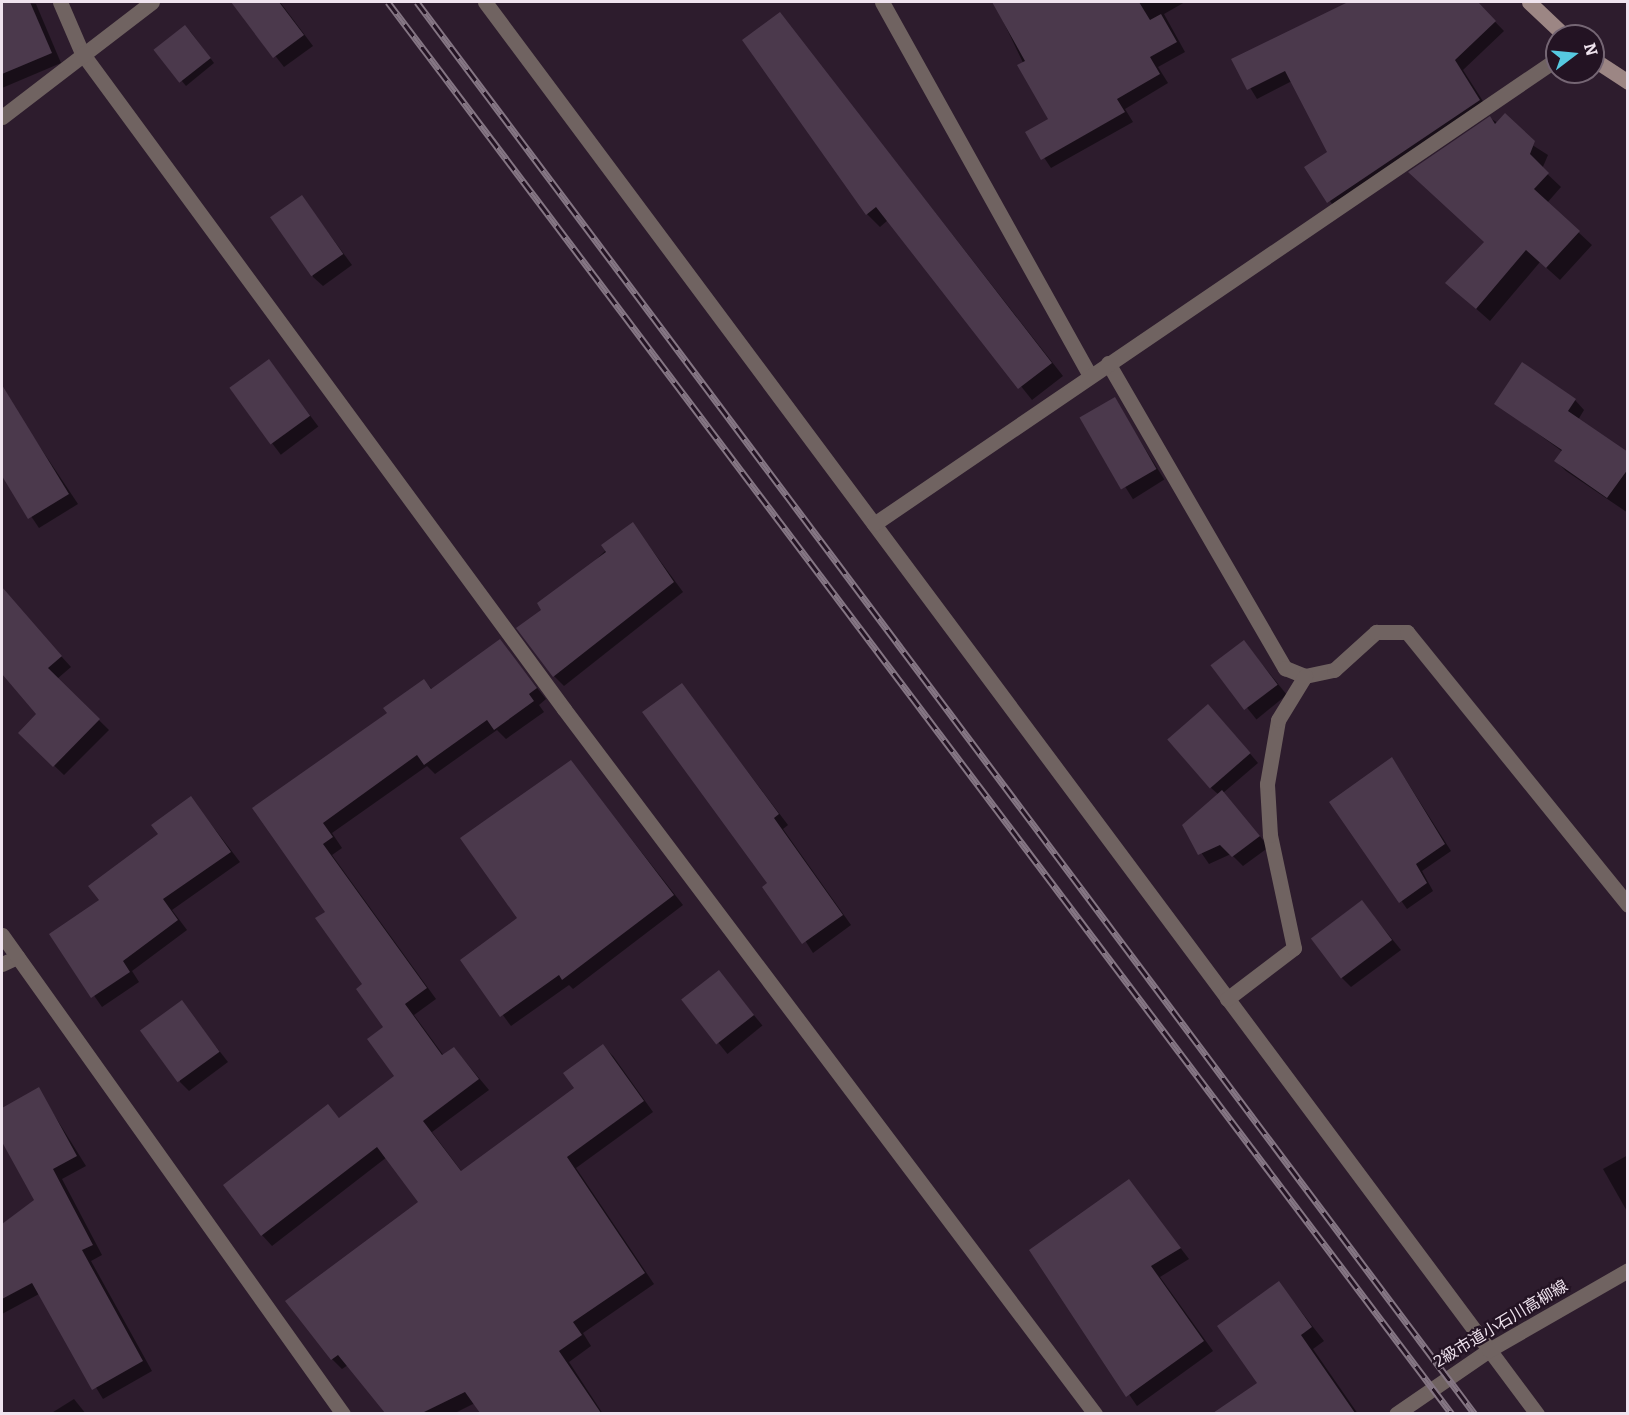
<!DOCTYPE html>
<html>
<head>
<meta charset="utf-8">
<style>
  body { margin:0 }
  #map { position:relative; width:1629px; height:1415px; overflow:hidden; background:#2d1c2d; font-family:Bitter,"Noto Sans JP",serif }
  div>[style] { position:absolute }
  .shadow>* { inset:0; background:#0007; transform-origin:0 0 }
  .building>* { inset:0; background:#4b394c; transform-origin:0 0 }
  .lane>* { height:15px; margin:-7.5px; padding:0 7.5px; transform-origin:7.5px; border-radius:7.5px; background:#706361 }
  .street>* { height:15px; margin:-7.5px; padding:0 7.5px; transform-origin:7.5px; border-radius:7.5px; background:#706361 }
  .secondary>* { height:15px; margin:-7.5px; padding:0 7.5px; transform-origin:7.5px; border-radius:7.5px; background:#9c8684 }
  .rail>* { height:7px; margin-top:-3.5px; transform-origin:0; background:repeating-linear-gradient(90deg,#231323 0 14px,#857684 0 28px); box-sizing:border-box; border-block:2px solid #857684 }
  span { translate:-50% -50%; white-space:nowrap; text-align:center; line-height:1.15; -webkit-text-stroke:4.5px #231323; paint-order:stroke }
  .street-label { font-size:16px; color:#efe3ee }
  .frame { position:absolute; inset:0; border:3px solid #efe3ee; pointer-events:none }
  .north { position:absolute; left:1545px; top:24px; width:60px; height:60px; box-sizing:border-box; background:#231323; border:2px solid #756674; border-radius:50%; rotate:74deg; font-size:16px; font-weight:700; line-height:24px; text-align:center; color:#efe3ee }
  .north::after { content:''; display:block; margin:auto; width:21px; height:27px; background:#56c9e0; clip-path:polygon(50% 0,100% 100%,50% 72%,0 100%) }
</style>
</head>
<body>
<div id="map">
  <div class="shadow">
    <div style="clip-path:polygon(9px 2px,36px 4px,61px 63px,2px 88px,2px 5px)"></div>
    <div style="clip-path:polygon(254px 2px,280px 2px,313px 46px,284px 67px,241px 12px)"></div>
    <div style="clip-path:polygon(994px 2px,1185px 2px,1164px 14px,1185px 52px,1158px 67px,1168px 83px,1125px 109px,1133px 122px,1051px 168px,1027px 132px,1050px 119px)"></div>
    <div style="clip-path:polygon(1351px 2px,1476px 2px,1504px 31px,1463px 70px,1488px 109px,1337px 211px,1306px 167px,1329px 153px,1292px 81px,1257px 99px,1233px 60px)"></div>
    <div style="clip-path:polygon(780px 14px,1063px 376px,1032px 400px,888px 220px,880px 227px,867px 214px,744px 40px)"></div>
    <div style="clip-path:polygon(190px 31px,214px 63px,186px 86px,156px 50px)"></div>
    <div style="clip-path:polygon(1490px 118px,1548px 155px,1542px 169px,1561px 187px,1547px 203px,1592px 245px,1560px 280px,1540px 262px,1490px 321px,1447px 283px,1486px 242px)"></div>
    <div style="clip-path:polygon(302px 197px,352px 265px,323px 286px,313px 277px)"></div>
    <div style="left:269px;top:361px;width:82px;height:47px;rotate:53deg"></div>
    <div style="left:1114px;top:399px;width:95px;height:37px;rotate:58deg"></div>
    <div style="clip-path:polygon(1575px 400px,1584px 410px,1578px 420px,1628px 454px,1628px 513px,1566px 471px,1556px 461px,1563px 452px,1496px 403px)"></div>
    <div style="clip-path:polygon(20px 417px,78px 504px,39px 528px,2px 473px,2px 428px)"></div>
    <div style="clip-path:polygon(633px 524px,683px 592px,564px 686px,554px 676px,544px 610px)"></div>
    <div style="clip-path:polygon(11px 601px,71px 667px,57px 679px,109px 730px,64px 775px,20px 733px,38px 714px,2px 672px,2px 609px)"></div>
    <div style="clip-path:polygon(500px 641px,546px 699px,539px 705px,544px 712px,506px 739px,497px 730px,435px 774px,427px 766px,332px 833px,342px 848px,332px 855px,436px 999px,414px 1015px,444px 1056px,454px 1048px,489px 1090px,432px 1132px,462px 1172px,576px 1088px,603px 1046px,613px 1056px,653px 1112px,576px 1168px,654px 1284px,583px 1333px,591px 1346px,569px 1362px,603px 1414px,524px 1414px,514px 1399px,493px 1414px,484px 1414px,475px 1403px,453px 1414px,387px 1414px,348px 1365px,342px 1369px,332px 1359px,421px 1202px,387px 1157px,272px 1246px,262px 1235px,328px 1106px,340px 1119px,396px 1077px,385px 1028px,327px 912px,254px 808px,389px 713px,424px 681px,433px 690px)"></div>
    <div style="left:1244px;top:642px;width:68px;height:39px;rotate:51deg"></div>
    <div style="clip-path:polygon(682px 685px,788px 825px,783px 829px,851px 925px,813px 953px,769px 883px)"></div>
    <div style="clip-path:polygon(1218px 716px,1258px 763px,1223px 793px,1269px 847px,1243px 866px,1231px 854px,1209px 864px,1183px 826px,1219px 795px,1210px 787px)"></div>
    <div style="clip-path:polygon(1392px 758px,1451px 851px,1422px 871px,1433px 891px,1407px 909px,1331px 802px)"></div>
    <div style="clip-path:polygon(571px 762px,683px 905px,573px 989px,569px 985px,511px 1026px,462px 960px,519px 919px)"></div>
    <div style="clip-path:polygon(191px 798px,240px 862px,172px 910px,187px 930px,132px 971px,139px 982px,102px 1007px,51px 934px,101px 901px)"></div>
    <div style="clip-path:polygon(1362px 902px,1401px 950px,1351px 987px,1341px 977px)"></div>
    <div style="left:719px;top:972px;width:69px;height:45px;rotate:51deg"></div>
    <div style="clip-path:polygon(181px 1002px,228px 1062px,189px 1091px,180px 1082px)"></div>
    <div style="clip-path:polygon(38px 1089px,86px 1166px,62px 1179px,102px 1255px,91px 1261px,152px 1371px,103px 1399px,39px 1294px,2px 1314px,2px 1225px,36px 1201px,2px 1139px,2px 1110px)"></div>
    <div style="clip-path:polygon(1628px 1155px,1628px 1213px,1603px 1169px)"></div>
    <div style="clip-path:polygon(1129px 1181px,1189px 1259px,1160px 1277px,1213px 1351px,1137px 1406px,1031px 1251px)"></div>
    <div style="clip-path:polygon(1279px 1283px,1324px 1341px,1313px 1349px,1358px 1414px,1218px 1412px,1259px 1383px)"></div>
    <div style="clip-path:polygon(74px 1399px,86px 1414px,50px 1414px)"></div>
  </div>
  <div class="building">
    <div style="clip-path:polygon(2px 2px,30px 2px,52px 53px,2px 74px)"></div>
    <div style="clip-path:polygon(231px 2px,279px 2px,304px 35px,273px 58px)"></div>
    <div style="clip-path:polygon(992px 2px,1139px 2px,1150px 20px,1161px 14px,1177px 42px,1150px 57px,1160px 74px,1117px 99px,1125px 112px,1041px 160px,1025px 132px,1048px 119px,1017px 65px,1025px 61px)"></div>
    <div style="clip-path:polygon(1348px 2px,1478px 2px,1496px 21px,1455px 60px,1480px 100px,1327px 203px,1304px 167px,1327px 152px,1285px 71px,1247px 90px,1231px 59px)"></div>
    <div style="clip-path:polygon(780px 12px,1052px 363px,1018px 389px,876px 207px,866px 215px,742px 40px)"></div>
    <div style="left:185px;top:25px;width:42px;height:40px;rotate:52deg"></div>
    <div style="clip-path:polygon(1505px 113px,1535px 141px,1530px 154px,1549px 173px,1534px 189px,1580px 231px,1546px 268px,1526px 250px,1476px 309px,1445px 283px,1484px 242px,1408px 172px,1490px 116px,1495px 124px)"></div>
    <div style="left:302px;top:195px;width:72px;height:39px;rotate:55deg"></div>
    <div style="left:269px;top:359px;width:70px;height:49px;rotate:54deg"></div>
    <div style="clip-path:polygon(1522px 362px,1576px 399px,1568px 411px,1628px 452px,1628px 469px,1607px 498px,1554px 461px,1562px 450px,1494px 404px)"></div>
    <div style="clip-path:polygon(2px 385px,69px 494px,28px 519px,2px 476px)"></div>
    <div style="left:1115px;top:397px;width:83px;height:41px;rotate:60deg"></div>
    <div style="clip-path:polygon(633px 522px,674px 582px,553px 677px,516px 628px,541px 610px,537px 603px,606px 552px,601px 545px)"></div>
    <div style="clip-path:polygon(2px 587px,62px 656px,48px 668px,100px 719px,53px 767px,18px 733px,36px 714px,2px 674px)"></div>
    <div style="clip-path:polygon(500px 639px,537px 688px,529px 694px,534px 701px,494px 730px,487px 720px,424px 765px,417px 755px,323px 823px,333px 837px,323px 844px,427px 988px,405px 1004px,442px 1055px,454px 1047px,479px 1079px,423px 1121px,461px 1171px,574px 1088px,563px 1073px,603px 1044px,644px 1101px,567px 1157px,645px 1273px,573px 1322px,582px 1335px,559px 1351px,601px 1413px,480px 1413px,465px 1392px,422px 1413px,385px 1413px,338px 1355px,331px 1360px,285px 1301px,418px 1202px,377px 1147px,261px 1236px,223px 1185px,328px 1104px,339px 1118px,394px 1076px,367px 1039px,383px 1027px,356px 989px,362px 984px,315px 918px,325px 912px,252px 808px,387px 713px,383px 708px,424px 679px,431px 689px)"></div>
    <div style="left:1244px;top:640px;width:56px;height:42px;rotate:53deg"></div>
    <div style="clip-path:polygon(682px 683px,779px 814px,774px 818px,843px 915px,802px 944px,762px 887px,767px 883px,642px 712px)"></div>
    <div style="left:1208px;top:704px;width:65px;height:54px;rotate:49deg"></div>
    <div style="clip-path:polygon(1392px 757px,1445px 844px,1416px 864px,1427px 883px,1399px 903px,1329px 802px)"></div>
    <div style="clip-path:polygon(571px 760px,674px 895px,562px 980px,559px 975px,500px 1017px,460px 960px,517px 918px,460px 838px)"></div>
    <div style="clip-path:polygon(1222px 790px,1260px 836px,1232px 857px,1220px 845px,1198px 855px,1182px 825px)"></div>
    <div style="clip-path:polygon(191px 796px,231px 852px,163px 899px,178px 920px,123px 961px,130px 972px,91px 998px,49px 934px,99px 900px,88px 886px,158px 834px,151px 825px)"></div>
    <div style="left:1362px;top:900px;width:50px;height:64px;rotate:53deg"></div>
    <div style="left:719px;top:970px;width:57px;height:48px;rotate:52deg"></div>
    <div style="left:182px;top:1000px;width:64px;height:52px;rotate:54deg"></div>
    <div style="clip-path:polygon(39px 1087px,77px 1156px,53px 1169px,93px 1245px,82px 1250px,143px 1361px,92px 1390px,32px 1283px,2px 1299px,2px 1224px,34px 1200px,2px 1142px,2px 1108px)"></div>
    <div style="clip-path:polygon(1129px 1179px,1181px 1248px,1151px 1266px,1204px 1341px,1126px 1397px,1029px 1250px)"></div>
    <div style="clip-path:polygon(1279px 1281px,1312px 1327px,1301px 1335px,1355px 1413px,1213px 1413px,1257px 1383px,1217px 1326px)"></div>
  </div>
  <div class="lane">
    <div style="left:2px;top:964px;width:17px;rotate:-25deg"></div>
  </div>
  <div class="street">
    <div style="left:60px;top:2px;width:56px;rotate:66.7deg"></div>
    <div style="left:82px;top:53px;width:814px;rotate:53.69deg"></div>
    <div style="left:564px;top:709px;width:883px;rotate:53.01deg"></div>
    <div style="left:485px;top:2px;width:1761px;rotate:53.31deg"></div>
    <div style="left:882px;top:2px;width:427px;rotate:60.9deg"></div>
    <div style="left:2px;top:117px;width:189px;rotate:-37.5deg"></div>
    <div style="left:1108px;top:363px;width:353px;rotate:59.9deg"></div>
    <div style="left:1285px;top:668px;width:22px;rotate:22deg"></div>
    <div style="left:1305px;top:676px;width:30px;rotate:-12deg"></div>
    <div style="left:1334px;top:670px;width:57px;rotate:-42.1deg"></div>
    <div style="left:1376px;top:632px;width:31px"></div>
    <div style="left:1407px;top:632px;width:351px;rotate:51deg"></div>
    <div style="left:874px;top:524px;width:826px;rotate:-34.25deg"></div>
    <div style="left:2px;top:935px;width:588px;rotate:54.55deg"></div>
    <div style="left:1227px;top:999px;width:84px;rotate:-37.3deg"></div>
    <div style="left:1294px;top:948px;width:116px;rotate:-102deg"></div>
    <div style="left:1270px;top:835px;width:51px;rotate:-93.4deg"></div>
    <div style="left:1267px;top:784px;width:65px;rotate:-80.2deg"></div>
    <div style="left:1278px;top:720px;width:52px;rotate:-58.5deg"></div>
    <div style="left:1396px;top:1414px;width:113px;rotate:-34.5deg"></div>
    <div style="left:1489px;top:1350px;width:160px;rotate:-29.9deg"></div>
  </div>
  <div class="secondary">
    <div style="left:1529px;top:2px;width:50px;rotate:43.4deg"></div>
    <div style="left:1593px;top:59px;width:42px;rotate:33.3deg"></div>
  </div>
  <div class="rail">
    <div style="left:388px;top:2px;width:1768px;rotate:53deg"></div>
    <div style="left:417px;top:2px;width:1764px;rotate:53.16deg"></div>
  </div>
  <div class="street-label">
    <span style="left:1501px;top:1324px;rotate:-31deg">2級市道小石川高柳線</span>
  </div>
  <div class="frame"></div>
  <div class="north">N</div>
</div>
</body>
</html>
